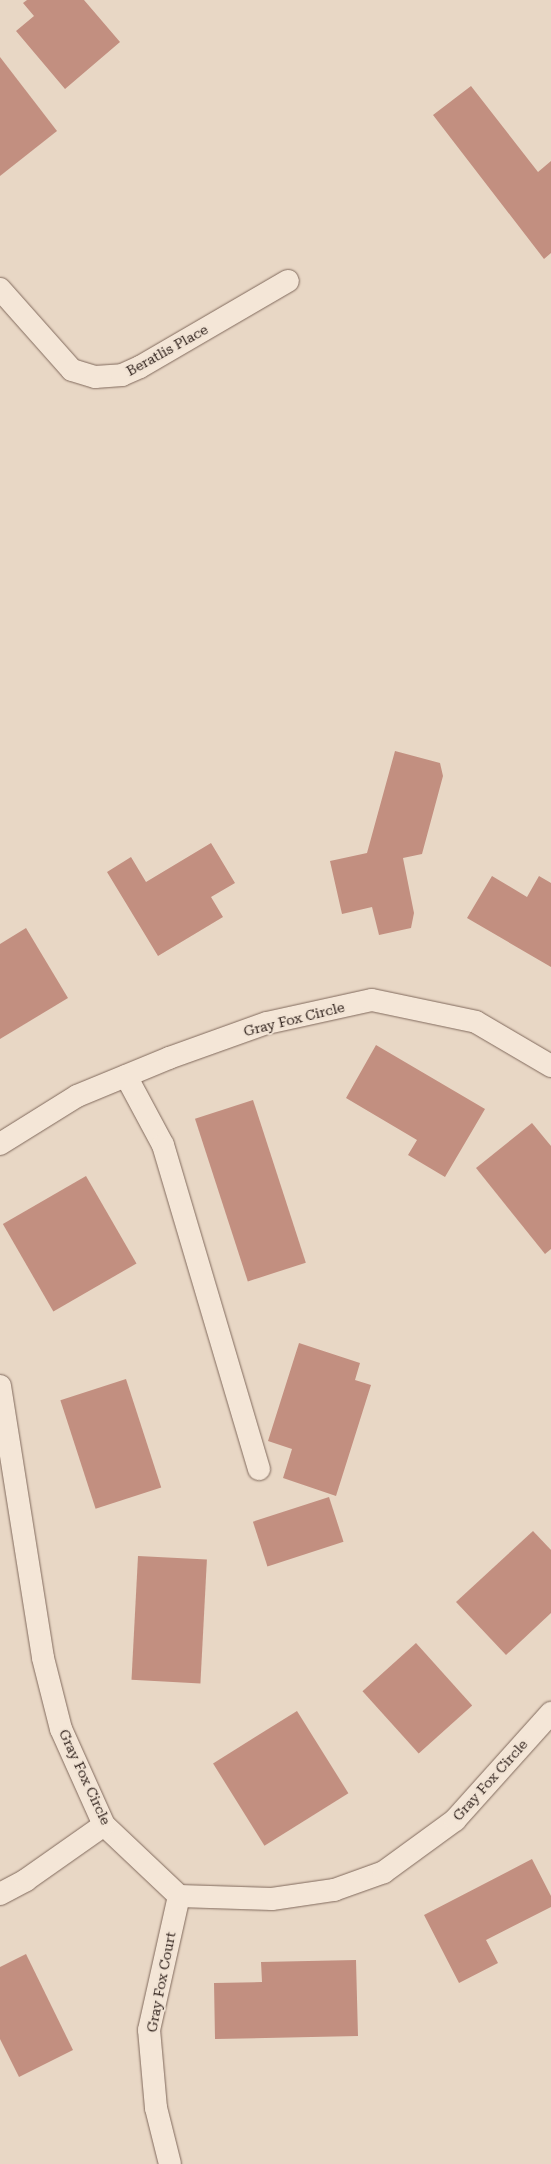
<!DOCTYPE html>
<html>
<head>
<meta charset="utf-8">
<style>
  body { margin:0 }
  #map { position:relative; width:551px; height:2164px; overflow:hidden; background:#e8d7c5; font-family:"Roboto Serif",serif }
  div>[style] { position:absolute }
  .building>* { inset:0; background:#c28f80; transform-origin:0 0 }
  .roads { filter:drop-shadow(0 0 1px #816a5d) drop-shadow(0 0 1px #816a5d) }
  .minor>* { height:22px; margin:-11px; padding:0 11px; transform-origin:11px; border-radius:11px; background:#f4e6d7 }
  span { translate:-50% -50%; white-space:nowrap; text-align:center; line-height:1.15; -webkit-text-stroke:4px #f1e3d4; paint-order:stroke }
  .street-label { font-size:14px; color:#33251f }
</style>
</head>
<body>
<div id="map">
  <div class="building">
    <div style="clip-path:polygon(27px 0,84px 0,120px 42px,65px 89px,16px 31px,34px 16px,23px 3px)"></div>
    <div style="clip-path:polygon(0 57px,57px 131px,0 176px)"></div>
    <div style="clip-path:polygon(471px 86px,538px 172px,551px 161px,551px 253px,544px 259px,433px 115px)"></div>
    <div style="clip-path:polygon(395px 751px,440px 763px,443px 776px,422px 854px,403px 858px,414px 913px,411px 928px,379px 935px,372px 907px,342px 914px,330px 861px,367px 853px)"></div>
    <div style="clip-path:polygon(211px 843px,235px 883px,211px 897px,223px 917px,158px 956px,107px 872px,131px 857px,146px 882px)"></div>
    <div style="clip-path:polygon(492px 876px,527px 897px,539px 876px,551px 883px,551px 967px,467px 918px)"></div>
    <div style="clip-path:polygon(26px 928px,68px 998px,0 1039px,0 944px)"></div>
    <div style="clip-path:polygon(376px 1045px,485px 1109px,445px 1177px,408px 1155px,417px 1140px,346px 1098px)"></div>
    <div style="left:253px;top:1100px;width:171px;height:61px;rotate:72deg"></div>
    <div style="clip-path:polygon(532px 1123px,551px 1146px,551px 1249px,545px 1254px,476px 1168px)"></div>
    <div style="left:86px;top:1176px;width:101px;height:96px;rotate:60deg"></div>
    <div style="clip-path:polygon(299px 1343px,360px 1363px,355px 1380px,371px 1385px,336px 1496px,283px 1478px,292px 1449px,268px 1441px)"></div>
    <div style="left:126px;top:1379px;width:114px;height:69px;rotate:72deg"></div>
    <div style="left:329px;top:1497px;width:47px;height:80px;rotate:72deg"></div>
    <div style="clip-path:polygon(533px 1531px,551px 1550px,551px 1613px,506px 1655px,456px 1602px)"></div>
    <div style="left:138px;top:1556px;width:69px;height:124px;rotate:3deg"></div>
    <div style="left:416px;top:1643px;width:84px;height:72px;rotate:48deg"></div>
    <div style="left:297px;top:1711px;width:97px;height:99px;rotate:58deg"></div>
    <div style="clip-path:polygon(532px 1859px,551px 1896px,551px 1907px,486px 1940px,498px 1963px,459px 1983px,424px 1915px)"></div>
    <div style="clip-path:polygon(26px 1954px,73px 2050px,19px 2077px,0 2039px,0 1967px)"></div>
    <div style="clip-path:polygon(356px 1960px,358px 2036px,215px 2039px,214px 1983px,262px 1982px,261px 1962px)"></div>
  </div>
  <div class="roads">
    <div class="minor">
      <div style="left:0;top:289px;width:108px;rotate:48.4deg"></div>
      <div style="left:72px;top:370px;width:24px;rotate:17deg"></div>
      <div style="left:95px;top:377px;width:27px;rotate:-4deg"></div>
      <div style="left:122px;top:375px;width:20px;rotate:-24deg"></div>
      <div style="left:140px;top:367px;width:171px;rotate:-30.2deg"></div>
      <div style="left:126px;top:1076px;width:78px;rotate:61.8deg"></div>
      <div style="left:163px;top:1145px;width:338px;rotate:73.5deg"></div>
      <div style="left:0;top:1144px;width:91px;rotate:-31.9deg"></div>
      <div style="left:77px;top:1096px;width:100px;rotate:-22.4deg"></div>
      <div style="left:169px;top:1058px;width:104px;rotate:-19.7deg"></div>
      <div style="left:267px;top:1023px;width:107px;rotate:-12.4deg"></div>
      <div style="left:372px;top:1000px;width:106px;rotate:11.9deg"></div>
      <div style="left:476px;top:1022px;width:87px;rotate:30.4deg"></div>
      <div style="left:0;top:1386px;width:275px;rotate:81deg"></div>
      <div style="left:43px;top:1658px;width:73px;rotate:75.8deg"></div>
      <div style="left:61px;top:1729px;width:105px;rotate:65.9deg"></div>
      <div style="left:104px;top:1825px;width:103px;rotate:43.4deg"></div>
      <div style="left:179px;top:1896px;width:93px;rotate:1.8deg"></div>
      <div style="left:272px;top:1899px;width:63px;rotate:-8.3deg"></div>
      <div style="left:334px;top:1890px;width:53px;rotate:-19.8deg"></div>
      <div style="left:384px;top:1872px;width:88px;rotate:-36.2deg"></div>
      <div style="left:455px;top:1820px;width:144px;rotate:-48.1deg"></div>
      <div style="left:0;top:1894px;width:30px;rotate:-28deg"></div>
      <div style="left:26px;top:1880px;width:95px;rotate:-35.2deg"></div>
      <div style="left:170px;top:2164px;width:58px;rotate:-104deg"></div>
      <div style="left:156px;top:2108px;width:78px;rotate:-95.1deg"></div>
      <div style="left:149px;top:2030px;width:137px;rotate:-77.4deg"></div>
    </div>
  </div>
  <div class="street-label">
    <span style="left:167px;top:350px;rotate:-29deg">Beratlis Place</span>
    <span style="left:294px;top:1019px;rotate:-14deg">Gray Fox Circle</span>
    <span style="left:85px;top:1777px;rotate:65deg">Gray Fox Circle</span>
    <span style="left:490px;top:1780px;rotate:-48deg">Gray Fox Circle</span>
    <span style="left:161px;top:1982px;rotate:-79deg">Gray Fox Court</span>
  </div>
</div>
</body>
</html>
